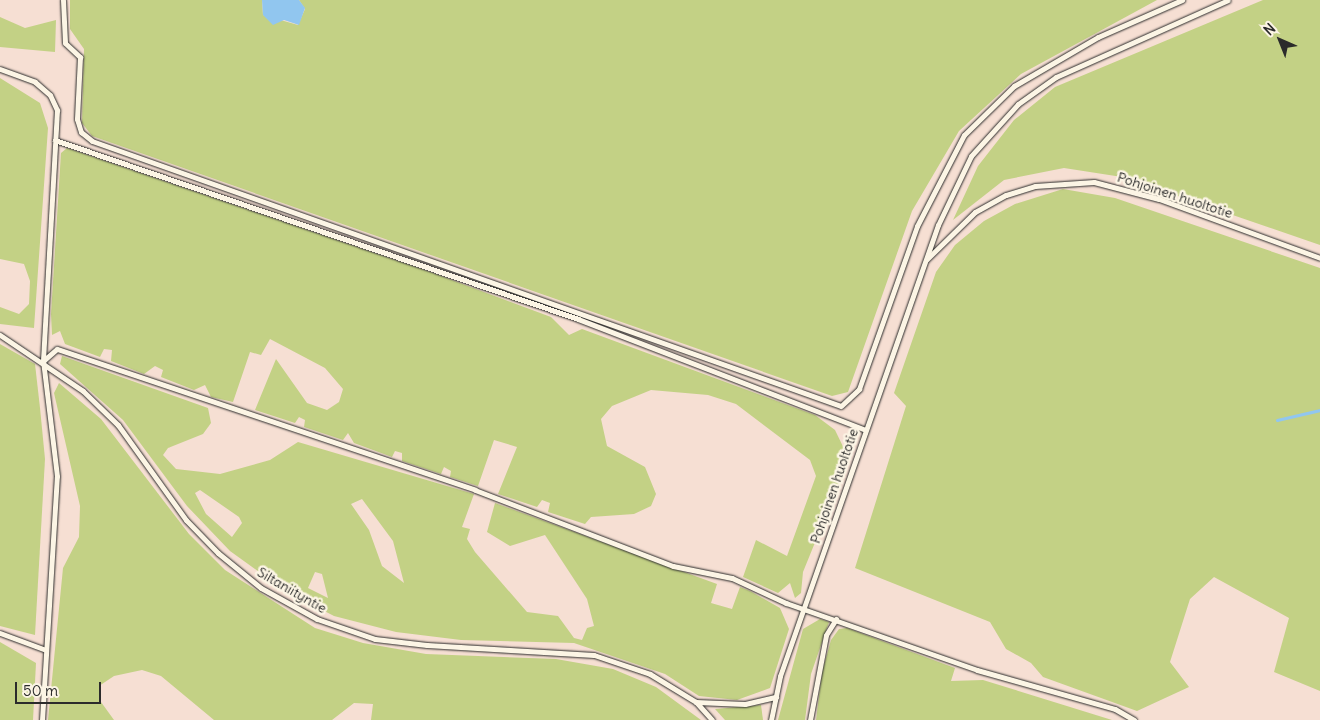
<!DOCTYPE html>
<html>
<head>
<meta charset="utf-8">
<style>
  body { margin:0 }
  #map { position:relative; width:1320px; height:720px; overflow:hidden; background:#f6dfd3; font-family:Delius,sans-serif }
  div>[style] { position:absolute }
  .green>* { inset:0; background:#c3d185 }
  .water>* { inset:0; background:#91c6ef }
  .stream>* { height:3px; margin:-1.5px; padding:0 1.5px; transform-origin:1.5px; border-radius:1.5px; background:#91c6ef }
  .roads { filter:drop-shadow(0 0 1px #2b2b2b) drop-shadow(0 0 1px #2b2b2b) }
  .lane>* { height:5px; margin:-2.5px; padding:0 2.5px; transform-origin:2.5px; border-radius:2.5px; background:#fcf5e5 }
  span { translate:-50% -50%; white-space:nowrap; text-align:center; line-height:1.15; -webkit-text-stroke:5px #fcf5e5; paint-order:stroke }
  .street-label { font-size:14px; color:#2b2b2b }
  .north { position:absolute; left:1255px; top:15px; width:50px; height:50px; -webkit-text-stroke:4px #fcf5e5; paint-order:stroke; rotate:316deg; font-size:14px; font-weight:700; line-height:20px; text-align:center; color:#2b2b2b }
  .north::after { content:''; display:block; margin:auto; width:18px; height:22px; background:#2b2b2b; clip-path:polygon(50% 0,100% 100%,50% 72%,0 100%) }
  .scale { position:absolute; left:15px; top:682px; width:86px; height:22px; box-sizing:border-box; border:2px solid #2b2b2b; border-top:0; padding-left:6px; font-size:15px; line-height:18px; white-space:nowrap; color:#2b2b2b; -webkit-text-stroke:4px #fcf5e5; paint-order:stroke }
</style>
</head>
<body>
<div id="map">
  <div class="green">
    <div style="clip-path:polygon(70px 0,262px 0,263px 15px,298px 25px,305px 9px,299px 0,1157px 0,1021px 74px,959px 131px,912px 211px,848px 392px,832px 396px,92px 136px,82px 123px,84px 49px,70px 29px)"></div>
    <div style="clip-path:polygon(1263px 0,1320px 0,1320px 245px,1122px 177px,1064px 168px,1004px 180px,953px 220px,978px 166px,1014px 120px,1055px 87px)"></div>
    <div style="clip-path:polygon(0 17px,25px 28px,56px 20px,55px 52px,0 47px)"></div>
    <div style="clip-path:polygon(0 78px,40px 103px,48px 128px,34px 328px,0 324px,0 307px,19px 314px,29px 304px,30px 281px,24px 264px,0 259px)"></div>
    <div style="clip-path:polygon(67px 148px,433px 273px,551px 317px,569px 335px,582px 329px,815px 415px,835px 430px,849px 459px,803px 572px,801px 593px,795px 598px,790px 583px,778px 593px,743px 577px,756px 540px,787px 556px,816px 476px,810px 460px,736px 404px,708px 395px,651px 390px,612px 406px,601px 419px,607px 446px,645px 467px,656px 494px,651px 506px,634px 514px,591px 517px,585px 524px,548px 512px,550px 503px,542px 500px,537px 507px,498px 494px,517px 447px,494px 440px,478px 486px,450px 477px,451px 471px,444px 467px,441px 474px,402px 461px,402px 453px,395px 451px,392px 457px,354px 443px,348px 433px,343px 440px,304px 427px,305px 420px,299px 417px,295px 423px,255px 410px,276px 359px,307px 403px,327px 410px,339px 402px,343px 389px,325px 368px,270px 339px,261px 355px,250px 352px,233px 402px,211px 397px,205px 385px,194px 390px,161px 377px,163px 370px,155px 366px,144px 374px,111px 361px,112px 350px,104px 349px,100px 357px,65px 344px,60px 331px,52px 335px,51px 314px,61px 153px)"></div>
    <div style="clip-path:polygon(1063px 189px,1115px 198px,1320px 268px,1320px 691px,1274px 672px,1289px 618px,1214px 577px,1190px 599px,1170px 662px,1189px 687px,1137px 711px,1043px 677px,1031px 663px,1006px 649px,990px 622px,855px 568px,906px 406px,894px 393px,936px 272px,955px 245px,984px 221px,1015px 204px)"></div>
    <div style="clip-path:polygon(0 344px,35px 364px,40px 408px,45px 459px,35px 635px,0 626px)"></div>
    <div style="clip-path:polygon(evenodd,62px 356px,208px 408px,211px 423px,203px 434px,168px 448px,163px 455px,176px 469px,220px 474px,270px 460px,298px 442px,474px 494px,462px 527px,470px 529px,467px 539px,475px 552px,527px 612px,558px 616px,574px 638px,582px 640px,587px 628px,594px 626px,587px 599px,545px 535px,510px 546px,487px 532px,495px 503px,717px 584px,711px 603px,732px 609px,740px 587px,750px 591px,780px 608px,789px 629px,770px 688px,737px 700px,699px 696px,665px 674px,574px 643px,461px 640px,396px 632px,334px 616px,284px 590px,230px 551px,187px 506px,123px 420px,60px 364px,62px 356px,200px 490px,239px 517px,242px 523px,232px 537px,206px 514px,195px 493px,200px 490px,62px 356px,362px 499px,393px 541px,404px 583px,382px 566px,369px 530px,351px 504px,362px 499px,62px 356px,315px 572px,322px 574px,328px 598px,308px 588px,315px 572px)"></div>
    <div style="clip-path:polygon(59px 383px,101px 419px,189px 534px,225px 570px,315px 628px,363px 643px,426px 654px,556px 659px,613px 669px,656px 687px,701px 720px,371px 720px,373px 704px,354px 703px,332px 720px,214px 720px,161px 676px,142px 670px,114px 676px,99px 686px,101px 702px,114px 720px,48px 720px,63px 568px,79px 537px,80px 506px,54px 393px)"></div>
    <div style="clip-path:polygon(820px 619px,829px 622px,811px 674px,805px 720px,778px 720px,803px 629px)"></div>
    <div style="clip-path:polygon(847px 628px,955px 668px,951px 681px,983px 680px,1112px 720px,816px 720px,822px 672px,831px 640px,839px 629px)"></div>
    <div style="clip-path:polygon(0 642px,36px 663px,33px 720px,0 720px)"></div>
    <div style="clip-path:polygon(761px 705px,763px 720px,725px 720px,715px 709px)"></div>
  </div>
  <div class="water">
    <div style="clip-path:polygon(262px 0,299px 0,305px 8px,299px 25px,284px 20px,273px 25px,263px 15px)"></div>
  </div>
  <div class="stream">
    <div style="left:1277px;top:420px;width:44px;rotate:-13.1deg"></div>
  </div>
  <div class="roads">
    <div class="lane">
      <div style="left:63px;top:0;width:43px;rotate:87.3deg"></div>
      <div style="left:65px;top:43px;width:21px;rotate:43deg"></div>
      <div style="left:80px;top:57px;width:62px;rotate:92.8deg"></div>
      <div style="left:77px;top:119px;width:14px;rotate:73deg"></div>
      <div style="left:81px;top:132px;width:14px;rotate:39deg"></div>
      <div style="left:92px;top:141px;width:794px;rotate:19.48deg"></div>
      <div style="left:841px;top:406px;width:25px;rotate:-43deg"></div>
      <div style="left:859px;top:389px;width:173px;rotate:-70.4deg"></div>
      <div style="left:917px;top:226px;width:102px;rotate:-62.7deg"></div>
      <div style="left:964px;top:135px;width:70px;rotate:-44.4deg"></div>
      <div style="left:1014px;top:86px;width:97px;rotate:-30.3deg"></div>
      <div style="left:1098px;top:37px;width:92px;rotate:-23.8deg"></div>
      <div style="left:0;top:69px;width:37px;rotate:20deg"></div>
      <div style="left:35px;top:82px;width:20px;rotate:41deg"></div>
      <div style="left:50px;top:95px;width:17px;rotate:65deg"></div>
      <div style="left:57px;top:110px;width:251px;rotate:93.2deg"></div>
      <div style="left:55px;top:140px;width:553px;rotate:18.89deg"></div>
      <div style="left:578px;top:319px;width:308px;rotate:21.1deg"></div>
      <div style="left:927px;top:259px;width:67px;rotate:-44.4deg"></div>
      <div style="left:975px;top:212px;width:35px;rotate:-29deg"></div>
      <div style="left:1006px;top:195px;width:30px;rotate:-17deg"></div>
      <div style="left:1035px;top:186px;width:59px;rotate:-3.9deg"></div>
      <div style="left:1094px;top:182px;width:67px;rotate:14.7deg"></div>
      <div style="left:1159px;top:199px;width:171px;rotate:20.1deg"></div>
      <div style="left:0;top:335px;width:100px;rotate:34deg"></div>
      <div style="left:83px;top:391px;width:49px;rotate:44.2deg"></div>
      <div style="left:118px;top:425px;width:117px;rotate:54.4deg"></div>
      <div style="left:186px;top:520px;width:46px;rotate:45.9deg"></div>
      <div style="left:218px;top:553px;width:55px;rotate:39.1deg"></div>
      <div style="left:261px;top:588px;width:64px;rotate:29deg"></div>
      <div style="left:317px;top:619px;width:61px;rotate:19deg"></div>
      <div style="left:375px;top:639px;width:52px;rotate:6.6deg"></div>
      <div style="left:427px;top:645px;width:167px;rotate:3.4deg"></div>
      <div style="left:594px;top:655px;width:59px;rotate:18.7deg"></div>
      <div style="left:650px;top:674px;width:54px;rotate:31.3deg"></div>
      <div style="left:696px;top:702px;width:24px;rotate:48deg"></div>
      <div style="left:0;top:633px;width:49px;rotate:20.3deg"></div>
      <div style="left:696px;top:702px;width:49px;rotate:2.3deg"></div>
      <div style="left:745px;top:704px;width:32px;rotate:-13deg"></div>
      <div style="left:42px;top:720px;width:244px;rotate:-86.5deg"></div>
      <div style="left:57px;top:476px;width:116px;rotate:-96.9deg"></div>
      <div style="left:43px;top:361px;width:18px;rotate:-41deg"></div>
      <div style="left:57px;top:349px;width:441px;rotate:18.6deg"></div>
      <div style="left:475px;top:490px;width:212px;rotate:21deg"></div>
      <div style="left:673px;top:566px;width:60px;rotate:11.5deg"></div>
      <div style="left:732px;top:578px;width:60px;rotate:24.8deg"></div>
      <div style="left:786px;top:603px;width:202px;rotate:19.3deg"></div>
      <div style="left:977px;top:670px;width:143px;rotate:15.8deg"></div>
      <div style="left:1115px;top:709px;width:22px;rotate:30deg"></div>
      <div style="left:771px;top:720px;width:45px;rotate:-78.4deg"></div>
      <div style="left:780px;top:676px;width:478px;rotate:-70.7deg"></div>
      <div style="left:938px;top:225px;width:76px;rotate:-64.4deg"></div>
      <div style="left:971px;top:156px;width:70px;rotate:-47.9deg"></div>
      <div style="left:1018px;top:104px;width:47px;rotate:-35.4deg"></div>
      <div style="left:1056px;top:77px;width:188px;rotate:-24.1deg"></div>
      <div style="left:810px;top:720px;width:86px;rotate:-79.3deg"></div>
      <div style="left:826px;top:635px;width:19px;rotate:-58deg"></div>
    </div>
  </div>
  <div class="street-label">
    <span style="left:1175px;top:195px;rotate:18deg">Pohjoinen huoltotie</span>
    <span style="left:834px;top:486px;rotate:-71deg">Pohjoinen huoltotie</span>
    <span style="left:292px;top:590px;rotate:30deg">Siltaniityntie</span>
  </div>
  <div class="north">N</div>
  <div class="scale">50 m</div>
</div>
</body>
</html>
